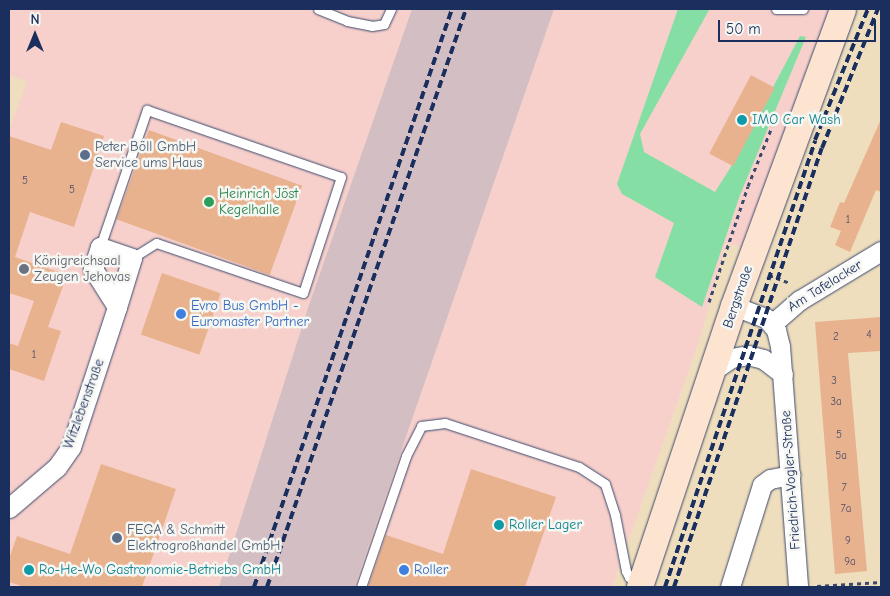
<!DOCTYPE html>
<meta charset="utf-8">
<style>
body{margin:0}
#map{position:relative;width:890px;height:596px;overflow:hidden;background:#efdebd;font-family:"Comic Neue",sans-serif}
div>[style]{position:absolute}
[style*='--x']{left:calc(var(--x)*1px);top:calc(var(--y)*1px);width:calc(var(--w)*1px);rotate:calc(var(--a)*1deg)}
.built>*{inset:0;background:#f7d0cc}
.industrial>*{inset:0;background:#d2bec3}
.green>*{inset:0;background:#85dea3}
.building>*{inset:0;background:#e8b28e;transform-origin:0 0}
.path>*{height:3px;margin-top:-1.5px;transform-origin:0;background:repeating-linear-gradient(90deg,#3b496c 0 4px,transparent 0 8px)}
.roads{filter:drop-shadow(0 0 1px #3b496c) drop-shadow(0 0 1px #3b496c)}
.service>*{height:9px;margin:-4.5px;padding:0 4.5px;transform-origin:4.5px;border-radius:4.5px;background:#fff}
.minor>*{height:19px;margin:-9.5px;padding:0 9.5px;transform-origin:9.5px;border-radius:9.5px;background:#fff}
.secondary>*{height:26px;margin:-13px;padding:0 13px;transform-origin:13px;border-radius:13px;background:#fde4d0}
.rail>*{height:4px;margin-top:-2px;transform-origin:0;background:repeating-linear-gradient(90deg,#1b2f5e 0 8px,transparent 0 12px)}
.dots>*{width:14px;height:14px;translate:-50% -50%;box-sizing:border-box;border:2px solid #f6f6f2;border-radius:50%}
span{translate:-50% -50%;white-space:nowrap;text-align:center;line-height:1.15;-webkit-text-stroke:5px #f6f6f2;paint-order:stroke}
.number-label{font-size:11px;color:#4e506a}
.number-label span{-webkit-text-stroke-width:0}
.culture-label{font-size:14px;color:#0d838f}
.left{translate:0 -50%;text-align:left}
.service-label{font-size:14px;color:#4e5e75}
.leisure-label{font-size:14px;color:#27864d}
.worship-label{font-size:14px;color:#5b616d}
.street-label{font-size:14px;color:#1b2f5e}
.shop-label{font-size:14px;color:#366cbe}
.frame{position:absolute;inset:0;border:10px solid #1b2f5e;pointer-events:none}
.north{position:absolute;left:10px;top:10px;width:50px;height:50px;-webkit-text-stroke:4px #f6f6f2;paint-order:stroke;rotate:0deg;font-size:14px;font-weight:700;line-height:20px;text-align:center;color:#1b2f5e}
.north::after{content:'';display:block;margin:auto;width:18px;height:22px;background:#1b2f5e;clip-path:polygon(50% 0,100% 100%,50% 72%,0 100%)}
.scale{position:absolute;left:718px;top:20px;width:158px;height:22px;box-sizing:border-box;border:2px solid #1b2f5e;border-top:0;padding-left:6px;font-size:15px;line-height:18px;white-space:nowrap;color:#1b2f5e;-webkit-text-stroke:4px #f6f6f2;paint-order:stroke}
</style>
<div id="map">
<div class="built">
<i style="clip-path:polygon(9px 9px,412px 9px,309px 305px,219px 587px,9px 587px,9px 130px,27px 82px,9px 75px)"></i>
<i style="clip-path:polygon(554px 9px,839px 9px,752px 250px,726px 243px,699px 341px,612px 587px,354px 587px)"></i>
</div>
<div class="industrial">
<i style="clip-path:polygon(412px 9px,554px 9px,354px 587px,219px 587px,309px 305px)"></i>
</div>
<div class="green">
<i style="clip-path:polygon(678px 9px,709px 10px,640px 134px,644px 152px,715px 192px,732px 165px,800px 36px,806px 37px,740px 195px,702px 307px,655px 277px,674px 223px,622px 194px,617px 184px)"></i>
</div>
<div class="building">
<i style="left:751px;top:75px;width:27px;height:89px;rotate:28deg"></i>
<i style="clip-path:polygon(881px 119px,881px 192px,876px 190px,850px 252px,835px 245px,841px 231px,830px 227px,840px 202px,844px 203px)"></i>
<i style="clip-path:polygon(61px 122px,104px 136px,74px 227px,30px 212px,15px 257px,67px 275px,48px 327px,61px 331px,44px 381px,9px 369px,9px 343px,18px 346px,34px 301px,9px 293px,9px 136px,51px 150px)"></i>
<i style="left:149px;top:130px;width:163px;height:95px;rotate:20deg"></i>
<i style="left:162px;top:273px;width:62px;height:65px;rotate:19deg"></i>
<i style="clip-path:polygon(881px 317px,881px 351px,848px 353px,867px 571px,835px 574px,815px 322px)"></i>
<i style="clip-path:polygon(101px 464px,176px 489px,142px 587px,25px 587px,9px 582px,9px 559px,17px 536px,70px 554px)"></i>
<i style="clip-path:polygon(471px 469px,556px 497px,525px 587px,368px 587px,386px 535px,443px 554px)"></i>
</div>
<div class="path">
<i style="--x:769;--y:275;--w:22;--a:21"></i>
<i style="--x:709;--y:302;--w:122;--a:-71.4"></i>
<i style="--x:748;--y:186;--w:64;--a:-67.9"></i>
<i style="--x:817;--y:586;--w:64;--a:-3.6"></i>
</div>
<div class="roads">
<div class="service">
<i style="--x:318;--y:9;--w:31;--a:22"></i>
<i style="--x:347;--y:21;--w:25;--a:11"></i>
<i style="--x:372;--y:26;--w:12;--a:-9"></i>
<i style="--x:384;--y:24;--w:17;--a:-65"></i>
<i style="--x:776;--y:9;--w:27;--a:0"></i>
<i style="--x:100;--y:247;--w:145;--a:-71.1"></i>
<i style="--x:147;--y:110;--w:205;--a:19.1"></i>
<i style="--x:341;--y:177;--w:122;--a:108.1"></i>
<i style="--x:303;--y:293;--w:155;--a:-161.2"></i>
<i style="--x:156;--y:243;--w:28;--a:148"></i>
<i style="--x:361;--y:587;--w:139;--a:-71"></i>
<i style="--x:406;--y:456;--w:34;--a:-63"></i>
<i style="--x:421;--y:426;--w:24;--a:-7"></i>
<i style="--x:445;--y:423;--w:141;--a:18.2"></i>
<i style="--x:579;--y:467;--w:31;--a:33"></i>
<i style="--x:605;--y:484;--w:33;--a:72"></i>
<i style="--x:615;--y:515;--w:57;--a:78.9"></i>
<i style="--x:626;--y:571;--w:7;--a:63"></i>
<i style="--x:629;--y:577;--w:11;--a:38"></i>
</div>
<div class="minor">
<i style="--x:734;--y:306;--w:34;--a:21"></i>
<i style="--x:766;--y:318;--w:16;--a:50"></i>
<i style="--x:776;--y:330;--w:16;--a:76"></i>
<i style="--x:780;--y:346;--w:242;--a:85.7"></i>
<i style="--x:772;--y:324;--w:37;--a:-41"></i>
<i style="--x:800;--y:300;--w:95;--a:-31.2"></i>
<i style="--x:712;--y:371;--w:23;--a:-34"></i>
<i style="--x:731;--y:358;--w:17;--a:-10"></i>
<i style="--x:748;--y:355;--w:16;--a:15"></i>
<i style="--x:763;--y:359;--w:25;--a:37"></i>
<i style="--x:9;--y:508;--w:63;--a:-40.5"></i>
<i style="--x:57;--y:467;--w:24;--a:-55"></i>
<i style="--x:71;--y:447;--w:147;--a:-71.8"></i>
<i style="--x:117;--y:307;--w:51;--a:-73"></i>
<i style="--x:132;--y:258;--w:34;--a:-161"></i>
<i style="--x:100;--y:247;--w:23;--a:108"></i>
<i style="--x:93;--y:269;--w:45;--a:57.7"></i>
<i style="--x:730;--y:587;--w:107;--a:-72.6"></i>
<i style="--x:762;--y:485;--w:10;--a:-37"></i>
<i style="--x:770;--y:479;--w:21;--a:-11"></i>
</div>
<div class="secondary">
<i style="--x:640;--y:587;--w:296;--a:-71.5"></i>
<i style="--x:734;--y:306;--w:316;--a:-69.8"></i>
</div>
</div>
<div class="rail">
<i style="--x:254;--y:587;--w:611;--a:-71.09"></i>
<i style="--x:267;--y:587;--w:611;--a:-71"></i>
<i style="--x:665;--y:587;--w:471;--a:-71.4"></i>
<i style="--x:815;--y:140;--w:141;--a:-68"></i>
<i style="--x:674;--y:587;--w:463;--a:-71.4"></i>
<i style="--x:822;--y:148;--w:150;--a:-68.1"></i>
</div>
<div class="dots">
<i style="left:742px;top:120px;background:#0f9aa8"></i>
<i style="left:85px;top:155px;background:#5c6f8a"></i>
<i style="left:209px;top:202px;background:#2e9e5b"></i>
<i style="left:24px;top:269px;background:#6b7280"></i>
<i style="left:181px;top:314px;background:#3f7fe0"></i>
<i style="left:499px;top:525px;background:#0f9aa8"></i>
<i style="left:117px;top:538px;background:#5c6f8a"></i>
<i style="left:29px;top:570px;background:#0f9aa8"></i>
<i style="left:404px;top:570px;background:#3f7fe0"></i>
</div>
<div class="number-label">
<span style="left:25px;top:181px">5</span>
<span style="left:72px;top:190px">5</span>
<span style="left:848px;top:220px">1</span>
<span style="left:869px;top:335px">4</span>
<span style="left:836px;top:337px">2</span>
<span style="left:34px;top:355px">1</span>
<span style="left:834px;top:381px">3</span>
<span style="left:836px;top:402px">3a</span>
<span style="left:839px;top:435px">5</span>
<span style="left:841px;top:456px">5a</span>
<span style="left:844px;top:488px">7</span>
<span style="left:846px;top:509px">7a</span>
<span style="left:848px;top:541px">9</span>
<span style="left:850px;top:562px">9a</span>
</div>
<div class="culture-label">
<span class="left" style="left:752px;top:120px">IMO Car Wash</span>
<span class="left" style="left:509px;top:525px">Roller Lager</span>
<span class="left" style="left:39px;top:570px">Ro-He-Wo Gastronomie-Betriebs GmbH</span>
</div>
<div class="service-label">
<span class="left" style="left:95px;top:155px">Peter Böll GmbH<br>Service ums Haus</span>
<span class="left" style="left:127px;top:538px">FEGA &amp; Schmitt<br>Elektrogroßhandel GmbH</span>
</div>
<div class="leisure-label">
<span class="left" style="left:219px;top:202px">Heinrich Jöst<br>Kegelhalle</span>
</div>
<div class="worship-label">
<span class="left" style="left:34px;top:269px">Königreichsaal<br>Zeugen Jehovas</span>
</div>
<div class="street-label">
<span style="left:825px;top:286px;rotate:-32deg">Am Tafelacker</span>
<span style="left:738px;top:297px;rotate:-71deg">Bergstraße</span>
<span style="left:84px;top:404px;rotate:-70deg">Witzlebenstraße</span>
<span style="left:791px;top:480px;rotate:-94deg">Friedrich-Vogler-Straße</span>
</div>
<div class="shop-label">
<span class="left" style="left:191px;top:314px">Evro Bus GmbH -<br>Euromaster Partner</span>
<span class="left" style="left:414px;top:570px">Roller</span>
</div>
<div class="frame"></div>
<div class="north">N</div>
<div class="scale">50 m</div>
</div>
